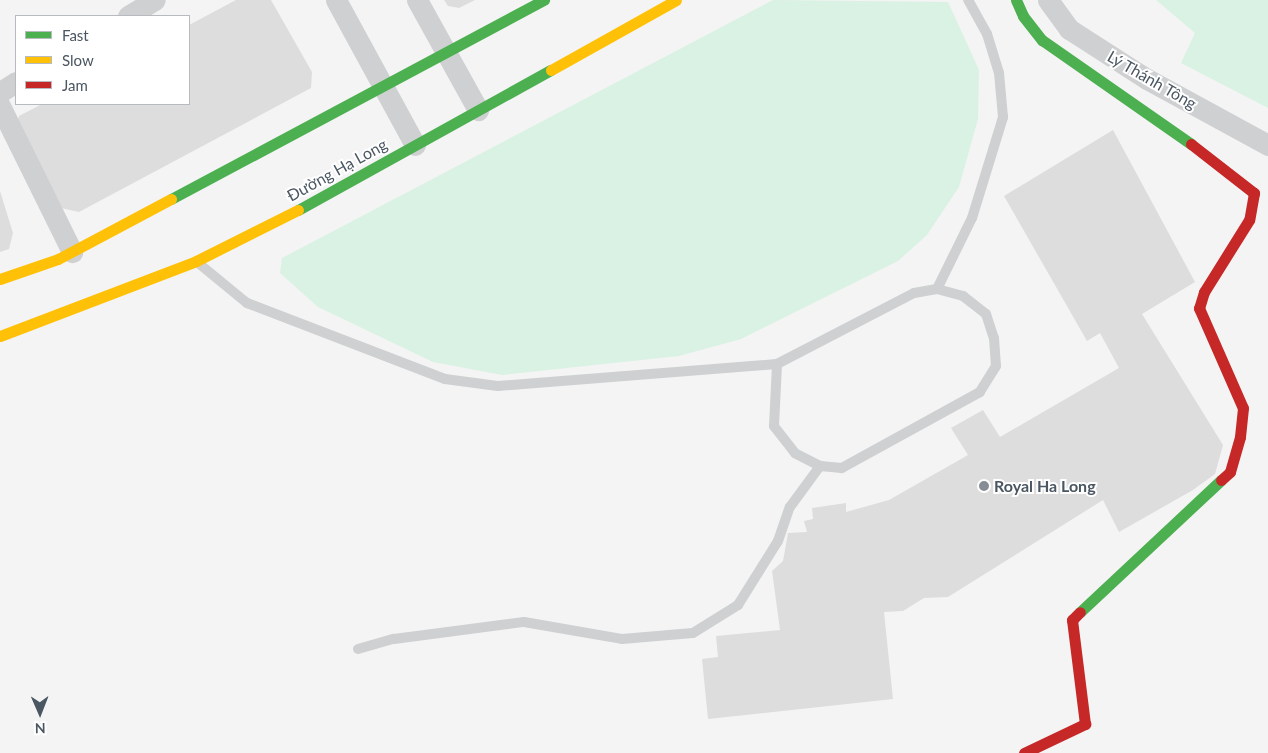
<!DOCTYPE html>
<meta charset="utf-8">
<style>
body{margin:0}
#map{position:relative;width:1268px;height:753px;overflow:hidden;background:#f4f4f4;font-family:Lato,sans-serif}
div>[style]{position:absolute}
[style*='--x']{left:calc(var(--x)*1px);top:calc(var(--y)*1px);width:calc(var(--w)*1px);rotate:calc(var(--a)*1deg)}
.green>*{inset:0;background:#d9f2e3}
.building>*{inset:0;background:#ddddde}
.lane>*{height:10px;margin:-5px;padding:0 5px;transform-origin:5px;border-radius:5px;background:#ced0d2}
.street>*{height:21px;margin:-10.5px;padding:0 10.5px;transform-origin:10.5px;border-radius:10.5px;background:#ced0d2}
.fast>*{height:11px;margin:-5.5px;padding:0 5.5px;transform-origin:5.5px;border-radius:5.5px;background:#4caf50}
.slow>*{height:11px;margin:-5.5px;padding:0 5.5px;transform-origin:5.5px;border-radius:5.5px;background:#ffc107}
.jam>*{height:11px;margin:-5.5px;padding:0 5.5px;transform-origin:5.5px;border-radius:5.5px;background:#c62828}
.dots>*{width:14px;height:14px;translate:-50% -50%;box-sizing:border-box;border:2px solid #fff;border-radius:50%}
span{translate:-50% -50%;white-space:nowrap;text-align:center;line-height:1.15;-webkit-text-stroke:4px #fff;paint-order:stroke}
.street-label{font-size:16px;color:#4a5661}
.poi-label{font-size:16px;color:#4a5661;font-weight:700}
.left{translate:0 -50%;text-align:left}
.legend{position:absolute;left:15px;top:15px;width:175px;height:90px;box-sizing:border-box;background:#fff;border:1px solid #b7bbc0;margin:0;padding:6px 9px;list-style:none;font-size:15px;color:#4a5661}
.legend li{display:flex;align-items:center;gap:10px;height:25px}
.legend b{width:25px;border:1px solid #b7bbc0}
.north{position:absolute;left:15px;top:688px;width:50px;height:50px;-webkit-text-stroke:4px #fff;paint-order:stroke;rotate:179deg;font-size:14px;font-weight:700;line-height:20px;text-align:center;color:#4a5661}
.north::after{content:'';display:block;margin:auto;width:18px;height:22px;background:#4a5661;clip-path:polygon(50% 0,100% 100%,50% 72%,0 100%)}
</style>
<div id="map">
<div class="green">
<i style="clip-path:polygon(773px 0,948px 2px,979px 70px,978px 119px,959px 187px,927px 235px,898px 261px,741px 339px,679px 356px,502px 375px,433px 362px,318px 307px,280px 273px,282px 258px)"></i>
<i style="clip-path:polygon(1156px 0,1268px 0,1268px 108px,1181px 63px,1195px 33px)"></i>
</div>
<div class="building">
<i style="clip-path:polygon(236px 0,271px 0,312px 72px,311px 88px,79px 212px,61px 208px,16px 127px,19px 116px,42px 104px,189px 104px,189px 25px)"></i>
<i style="clip-path:polygon(444px 0,475px 0,459px 8px,448px 6px)"></i>
<i style="clip-path:polygon(1113px 130px,1195px 282px,1142px 314px,1223px 445px,1215px 474px,1193px 490px,1119px 532px,1103px 500px,948px 597px,924px 598px,903px 611px,884px 612px,893px 699px,708px 719px,702px 659px,718px 657px,716px 636px,780px 630px,772px 571px,783px 561px,788px 533px,807px 532px,804px 521px,813px 519px,812px 508px,846px 503px,846px 512px,889px 500px,968px 455px,951px 428px,983px 410px,1000px 437px,1119px 368px,1100px 333px,1087px 341px,1004px 196px)"></i>
<i style="clip-path:polygon(0 191px,13px 233px,9px 249px,0 252px)"></i>
</div>
<div class="lane">
<i style="--x:197;--y:262;--w:65;--a:39.4"></i>
<i style="--x:247;--y:303;--w:212;--a:21"></i>
<i style="--x:445;--y:379;--w:53;--a:7.5"></i>
<i style="--x:498;--y:386;--w:280;--a:-4.5"></i>
<i style="--x:937;--y:289;--w:27;--a:15"></i>
<i style="--x:963;--y:296;--w:29;--a:38"></i>
<i style="--x:986;--y:314;--w:25;--a:72"></i>
<i style="--x:994;--y:338;--w:28;--a:86"></i>
<i style="--x:996;--y:366;--w:31;--a:122"></i>
<i style="--x:980;--y:392;--w:158;--a:151.2"></i>
<i style="--x:842;--y:468;--w:22;--a:-175"></i>
<i style="--x:820;--y:466;--w:28;--a:-153"></i>
<i style="--x:795;--y:453;--w:34;--a:-128"></i>
<i style="--x:774;--y:426;--w:62;--a:-87.2"></i>
<i style="--x:777;--y:364;--w:154;--a:-27.4"></i>
<i style="--x:914;--y:293;--w:23;--a:-10"></i>
<i style="--x:937;--y:289;--w:79;--a:-63.8"></i>
<i style="--x:972;--y:218;--w:106;--a:-72.9"></i>
<i style="--x:1003;--y:117;--w:44;--a:-95.2"></i>
<i style="--x:999;--y:73;--w:41;--a:-107.1"></i>
<i style="--x:987;--y:34;--w:39;--a:-119"></i>
<i style="--x:358;--y:649;--w:37;--a:-16"></i>
<i style="--x:394;--y:639;--w:131;--a:-7.5"></i>
<i style="--x:524;--y:622;--w:99;--a:9.8"></i>
<i style="--x:622;--y:639;--w:71;--a:-4.8"></i>
<i style="--x:693;--y:633;--w:53;--a:-31.9"></i>
<i style="--x:738;--y:605;--w:75;--a:-58"></i>
<i style="--x:778;--y:541;--w:36;--a:-71"></i>
<i style="--x:790;--y:507;--w:51;--a:-53.8"></i>
</div>
<div class="street">
<i style="--x:336;--y:0;--w:165;--a:61.4"></i>
<i style="--x:417;--y:0;--w:126;--a:61"></i>
<i style="--x:1048;--y:0;--w:36;--a:54"></i>
<i style="--x:1069;--y:29;--w:93;--a:32.7"></i>
<i style="--x:1147;--y:79;--w:138;--a:28.6"></i>
<i style="--x:128;--y:16;--w:31;--a:-31"></i>
<i style="--x:0;--y:92;--w:19;--a:-32"></i>
<i style="--x:0;--y:106;--w:163;--a:63.7"></i>
</div>
<div class="fast">
<i style="--x:1016;--y:0;--w:17;--a:66"></i>
<i style="--x:1023;--y:16;--w:31;--a:52"></i>
<i style="--x:1042;--y:40;--w:182;--a:34.9"></i>
<i style="--x:171;--y:199;--w:423;--a:-28.1"></i>
<i style="--x:298;--y:210;--w:289;--a:-29"></i>
<i style="--x:1080;--y:612;--w:193;--a:-43.1"></i>
</div>
<div class="slow">
<i style="--x:551;--y:70;--w:143;--a:-29.2"></i>
<i style="--x:0;--y:279;--w:61;--a:-19"></i>
<i style="--x:58;--y:259;--w:128;--a:-28"></i>
<i style="--x:0;--y:336;--w:210;--a:-20.9"></i>
<i style="--x:196;--y:261;--w:114;--a:-26.6"></i>
</div>
<div class="jam">
<i style="--x:1191;--y:144;--w:80;--a:37.9"></i>
<i style="--x:1254;--y:193;--w:27;--a:100"></i>
<i style="--x:1249;--y:220;--w:85;--a:122"></i>
<i style="--x:1204;--y:292;--w:17;--a:107"></i>
<i style="--x:1199;--y:308;--w:109;--a:66.3"></i>
<i style="--x:1243;--y:408;--w:29;--a:96"></i>
<i style="--x:1240;--y:437;--w:36;--a:106"></i>
<i style="--x:1230;--y:472;--w:12;--a:138"></i>
<i style="--x:1024;--y:753;--w:68;--a:-25.4"></i>
<i style="--x:1085;--y:724;--w:105;--a:-97.1"></i>
<i style="--x:1072;--y:620;--w:11;--a:-45"></i>
</div>
<div class="dots">
<i style="left:984px;top:486px;background:#868d94"></i>
</div>
<div class="street-label">
<span style="left:1152px;top:80px;rotate:30deg">Lý Thánh Tông</span>
<span style="left:337px;top:170px;rotate:-29deg">Đường Hạ Long</span>
</div>
<div class="poi-label">
<span class="left" style="left:994px;top:486px">Royal Ha Long</span>
</div>
<ul class="legend">
<li><b style="height:6px;background:#4caf50"></b>Fast</li>
<li><b style="height:6px;background:#ffc107"></b>Slow</li>
<li><b style="height:6px;background:#c62828"></b>Jam</li>
</ul>
<div class="north">N</div>
</div>
